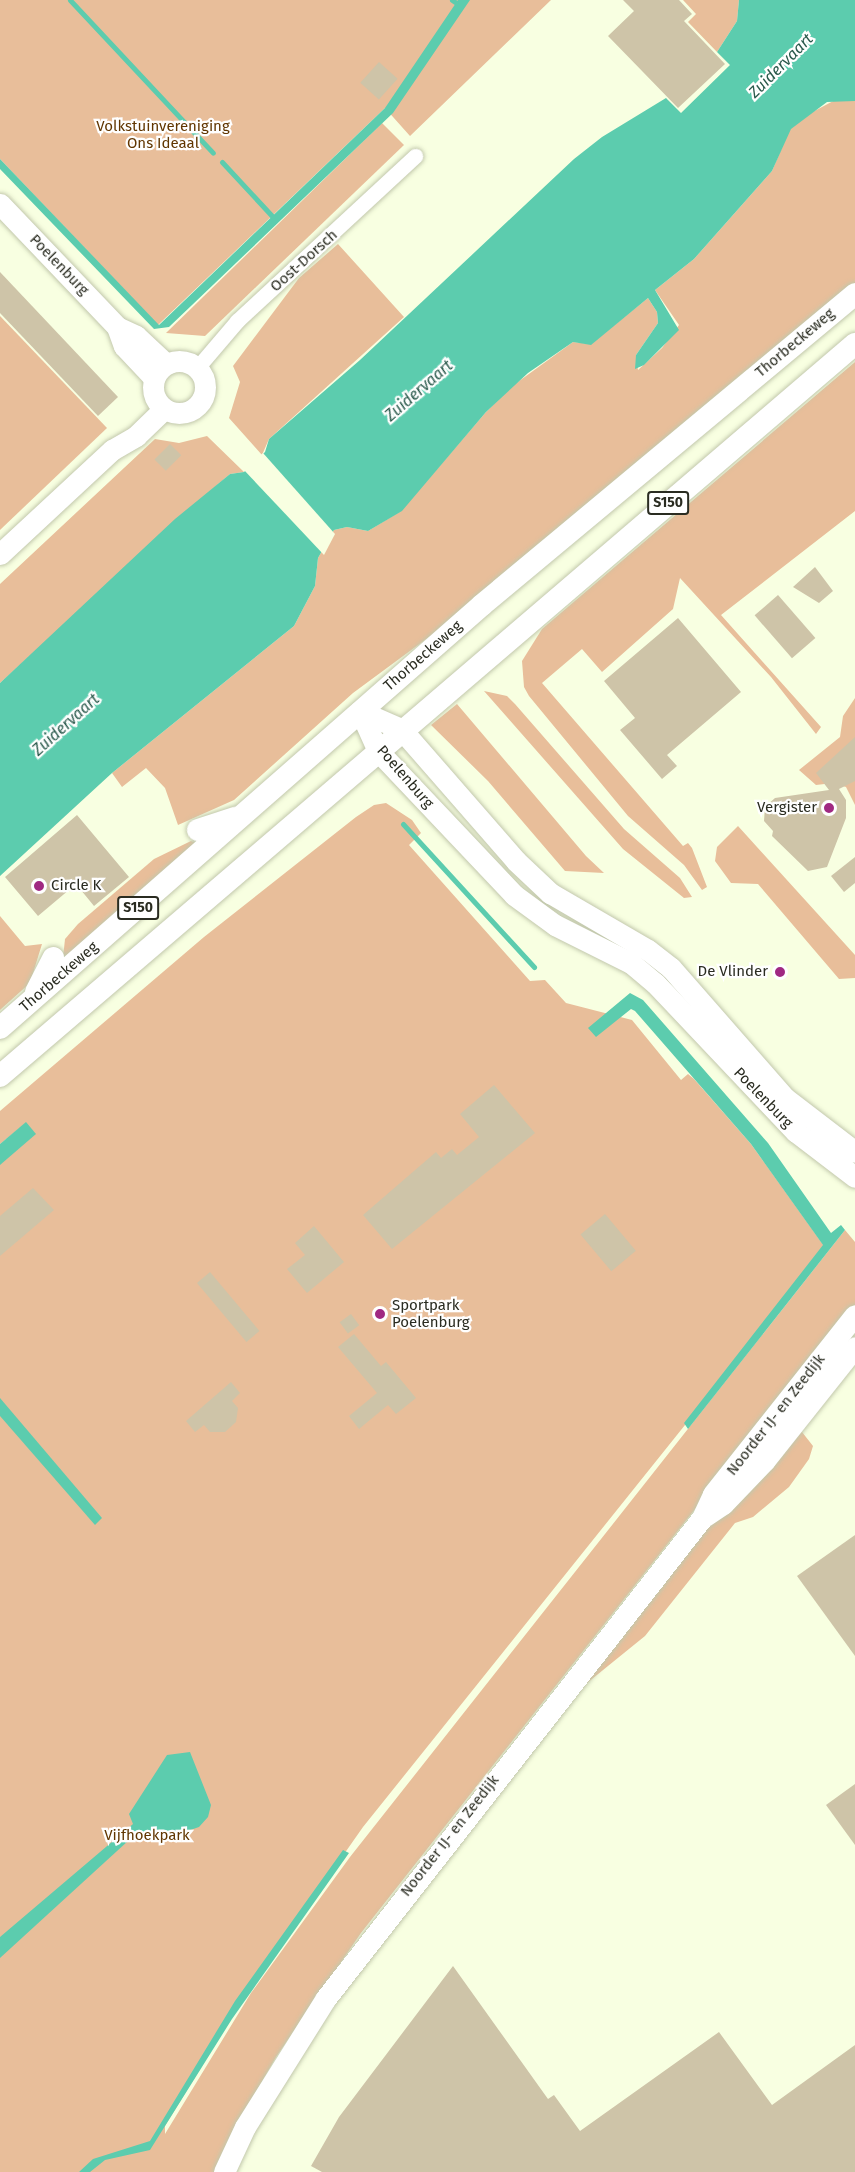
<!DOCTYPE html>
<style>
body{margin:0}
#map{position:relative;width:855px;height:2172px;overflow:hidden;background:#f8ffe1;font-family:"Fira Sans",sans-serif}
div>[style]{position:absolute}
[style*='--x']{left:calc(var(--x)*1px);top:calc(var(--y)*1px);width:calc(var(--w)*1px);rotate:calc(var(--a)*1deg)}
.green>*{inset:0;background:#e8be9a}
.water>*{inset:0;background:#5cccae}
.pier>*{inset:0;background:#f8ffe1}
.stream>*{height:5px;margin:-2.5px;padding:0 2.5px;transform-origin:2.5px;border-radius:2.5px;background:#5cccae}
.building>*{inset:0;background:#cec4a8;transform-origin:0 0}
.roads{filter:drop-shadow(0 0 2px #c2c8ac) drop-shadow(0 0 2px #c2c8ac)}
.street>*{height:15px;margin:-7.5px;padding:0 7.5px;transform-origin:7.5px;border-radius:7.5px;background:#fff}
.secondary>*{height:21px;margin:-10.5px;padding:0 10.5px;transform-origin:10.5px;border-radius:10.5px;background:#fff}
.secondary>.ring{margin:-10.5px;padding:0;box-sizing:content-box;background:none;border:21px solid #fff;border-radius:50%}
.primary>*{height:22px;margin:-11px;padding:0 11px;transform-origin:11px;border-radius:11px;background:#fff}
.dots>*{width:16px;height:16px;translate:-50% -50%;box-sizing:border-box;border:3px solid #fff;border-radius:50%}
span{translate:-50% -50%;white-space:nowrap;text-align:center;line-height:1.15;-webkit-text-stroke:4.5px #fff;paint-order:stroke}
.shield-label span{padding:2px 4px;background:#fff;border:2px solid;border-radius:4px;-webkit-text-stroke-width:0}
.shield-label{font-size:14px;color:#2a2c21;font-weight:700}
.park-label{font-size:15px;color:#613601}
.street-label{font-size:15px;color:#2a2c21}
.poi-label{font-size:15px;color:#2a2c21}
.right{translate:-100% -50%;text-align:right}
.left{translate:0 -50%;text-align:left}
.water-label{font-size:16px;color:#2a5a4c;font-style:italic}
</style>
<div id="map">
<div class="green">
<i style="clip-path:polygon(0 0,551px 0,410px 136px,385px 108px,158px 325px,0 159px)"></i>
<i style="clip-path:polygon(683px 0,739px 0,737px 21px,717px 52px,688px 22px,696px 14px)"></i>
<i style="clip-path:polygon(837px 99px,855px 101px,855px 285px,437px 631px,353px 693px,234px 800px,178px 825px,165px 788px,146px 768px,122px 787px,112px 773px,294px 626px,315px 586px,318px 558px,334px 530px,347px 527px,368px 531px,401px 511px,486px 412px,515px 384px,573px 342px,591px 344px,648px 298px,657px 312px,658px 323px,636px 355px,638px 370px,662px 348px,679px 325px,655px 290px,694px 259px,772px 171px,790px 129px,807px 115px)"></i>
<i style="clip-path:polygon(382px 123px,404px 145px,205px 336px,166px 333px)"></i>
<i style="clip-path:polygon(338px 244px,404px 317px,269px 439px,262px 455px,229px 418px,240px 382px,233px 366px,299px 278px)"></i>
<i style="clip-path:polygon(0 316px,107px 428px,0 530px)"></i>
<i style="clip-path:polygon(855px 362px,855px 511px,721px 615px,821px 727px,816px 734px,771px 677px,680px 578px,673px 609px,602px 672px,582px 649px,542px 683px,683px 846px,688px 843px,692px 848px,707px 887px,702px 890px,684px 865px,628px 816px,529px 696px,524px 687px,522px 661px,542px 629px)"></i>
<i style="clip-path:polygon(207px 436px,244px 472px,230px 474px,217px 485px,0 683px,0 584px,155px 439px,179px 443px)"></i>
<i style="clip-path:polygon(484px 691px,507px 696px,515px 704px,624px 829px,680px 878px,692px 897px,684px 898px,623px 849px)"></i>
<i style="clip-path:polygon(855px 698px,855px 805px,846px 787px,833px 783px,816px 785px,799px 770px,840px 737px,843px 716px)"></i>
<i style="clip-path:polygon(457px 704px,586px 856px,604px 873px,565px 871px,488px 781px,431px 725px)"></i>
<i style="clip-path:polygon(386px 803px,412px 820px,421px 833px,409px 845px,530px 981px,545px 980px,566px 1003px,632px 1020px,681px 1080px,688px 1074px,694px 1079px,751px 1144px,824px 1246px,685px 1425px,363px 1827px,248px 1991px,165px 2126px,165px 2134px,251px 1993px,350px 1857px,845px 1230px,855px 1242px,855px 1306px,361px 1933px,276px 2057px,228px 2141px,215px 2172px,0 2172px,0 1161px,26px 1123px,0 1144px,0 1111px,204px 937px,356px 817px,374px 805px)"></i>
<i style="clip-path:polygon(738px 826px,855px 955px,855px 978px,839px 979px,758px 884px,731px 883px,715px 861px,717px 847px)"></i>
<i style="clip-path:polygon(191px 841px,198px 844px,63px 958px,65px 939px,78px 924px,154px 859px)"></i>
<i style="clip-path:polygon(0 916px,25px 946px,42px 944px,30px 983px,0 1010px)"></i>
<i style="clip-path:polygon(797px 1432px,802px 1432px,813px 1446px,809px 1459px,789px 1487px,753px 1517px,735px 1523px,645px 1636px,566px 1700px,706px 1526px)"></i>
</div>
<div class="water">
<i style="clip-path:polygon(458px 0,470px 0,393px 113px,169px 327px,154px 329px,0 169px,0 159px,159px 325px,385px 108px)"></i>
<i style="clip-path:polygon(739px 0,855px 0,855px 101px,827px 102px,791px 129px,772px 171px,694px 259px,655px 290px,679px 330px,644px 365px,635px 369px,636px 355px,658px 323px,657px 312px,648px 298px,591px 345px,573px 342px,528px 373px,486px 412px,402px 511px,368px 531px,347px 527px,334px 530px,318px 558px,315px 586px,294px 626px,112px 773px,0 876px,0 683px,175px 519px,230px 474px,244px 472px,265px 452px,269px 439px,360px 360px,574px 159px,602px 137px,666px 98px,681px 113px,730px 65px,717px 52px,737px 21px)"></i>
<i style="clip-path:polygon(630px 993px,643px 1000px,768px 1143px,831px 1233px,841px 1225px,845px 1230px,688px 1429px,684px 1423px,823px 1245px,751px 1144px,635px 1011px,631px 1009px,596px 1037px,588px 1028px)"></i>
<i style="clip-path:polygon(26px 1122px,36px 1134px,0 1165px,0 1144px)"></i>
<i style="clip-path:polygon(0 1398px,102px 1518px,95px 1525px,0 1416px)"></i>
<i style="clip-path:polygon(190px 1752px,211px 1805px,208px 1817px,199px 1827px,158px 1841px,140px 1830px,0 1958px,0 1937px,133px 1824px,129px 1814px,167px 1755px)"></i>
<i style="clip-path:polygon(343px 1850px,349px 1853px,232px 2019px,150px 2150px,105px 2160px,90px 2172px,79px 2172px,93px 2159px,150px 2141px,235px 2001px)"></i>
</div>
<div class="pier">
<i style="clip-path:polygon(263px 453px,335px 534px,324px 555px,244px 470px)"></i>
</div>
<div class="stream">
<i style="--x:70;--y:0;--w:209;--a:46.9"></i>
<i style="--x:452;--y:0;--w:4;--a:34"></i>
<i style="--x:222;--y:162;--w:74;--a:47.2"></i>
<i style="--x:403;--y:824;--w:194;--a:47.5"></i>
</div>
<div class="building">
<i style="clip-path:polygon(623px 0,679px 0,692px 14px,684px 21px,725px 64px,678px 108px,608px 36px,634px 11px)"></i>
<i style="left:379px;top:62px;width:25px;height:28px;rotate:42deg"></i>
<i style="clip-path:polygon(0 272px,118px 397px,98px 416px,0 313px)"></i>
<i style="left:170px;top:444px;width:16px;height:22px;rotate:45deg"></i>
<i style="clip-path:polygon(815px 567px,833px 591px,819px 603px,793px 587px)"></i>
<i style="left:778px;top:595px;width:57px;height:31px;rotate:49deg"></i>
<i style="clip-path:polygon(678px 618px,741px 692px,667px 755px,677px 766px,662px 779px,620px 730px,635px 718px,604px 681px)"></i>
<i style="clip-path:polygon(855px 737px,855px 781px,839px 789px,846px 800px,846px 818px,827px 867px,808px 871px,772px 836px,773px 831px,764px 821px,765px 807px,775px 798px,829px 790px,816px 773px)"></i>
<i style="clip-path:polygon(77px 815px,129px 877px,94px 906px,76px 884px,38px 916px,5px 877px)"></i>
<i style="clip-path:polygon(855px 857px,855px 883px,844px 892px,831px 876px)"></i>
<i style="clip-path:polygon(494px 1085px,535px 1133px,392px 1249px,363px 1215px,436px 1152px,441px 1158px,452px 1149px,457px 1155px,479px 1137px,460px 1114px)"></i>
<i style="clip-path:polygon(33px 1188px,54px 1210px,0 1256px,0 1216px)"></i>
<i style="left:605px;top:1214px;width:48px;height:32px;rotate:50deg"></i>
<i style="clip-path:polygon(314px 1226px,344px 1262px,307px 1293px,287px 1269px,305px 1255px,295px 1243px)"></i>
<i style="left:210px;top:1272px;width:77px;height:17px;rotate:50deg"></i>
<i style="left:351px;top:1314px;width:14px;height:14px;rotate:54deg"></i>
<i style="clip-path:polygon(354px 1334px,381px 1366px,386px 1362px,416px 1398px,396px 1414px,388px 1405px,359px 1429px,349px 1416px,377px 1393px,338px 1347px)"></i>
<i style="clip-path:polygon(231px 1382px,240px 1393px,232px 1401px,238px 1408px,236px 1422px,225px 1432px,210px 1432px,204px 1425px,195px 1432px,186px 1421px)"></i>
<i style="clip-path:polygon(855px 1535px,855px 1656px,797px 1576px)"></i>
<i style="clip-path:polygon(855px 1784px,855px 1845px,826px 1805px)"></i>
<i style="clip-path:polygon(453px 1966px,548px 2099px,554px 2095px,580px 2131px,719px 2032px,772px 2105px,855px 2045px,855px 2172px,322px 2172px,311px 2166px,339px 2117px)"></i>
</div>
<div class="roads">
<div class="street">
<i style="--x:197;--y:368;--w:62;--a:-49.6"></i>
<i style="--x:237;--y:321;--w:243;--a:-42.8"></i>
</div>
<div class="secondary">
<i style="--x:0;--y:204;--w:170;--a:46.4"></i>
<i style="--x:117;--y:327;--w:21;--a:25"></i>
<i style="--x:136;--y:336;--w:41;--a:43"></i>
<i style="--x:117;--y:327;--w:20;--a:70"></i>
<i style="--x:124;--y:346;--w:44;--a:46.8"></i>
<i class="ring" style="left:153px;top:361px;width:31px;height:31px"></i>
<i style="--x:0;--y:554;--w:153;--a:-42.9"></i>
<i style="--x:112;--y:450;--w:28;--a:-30"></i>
<i style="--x:136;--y:436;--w:39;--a:-44"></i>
<i style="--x:360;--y:711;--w:44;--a:65.8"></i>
<i style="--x:378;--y:751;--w:198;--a:46.6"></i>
<i style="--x:514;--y:895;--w:51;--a:36.2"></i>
<i style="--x:555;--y:925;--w:85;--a:26.6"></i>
<i style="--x:631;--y:963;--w:31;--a:40"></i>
<i style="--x:655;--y:983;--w:205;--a:46.6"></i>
<i style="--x:796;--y:1132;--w:74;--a:37.3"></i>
<i style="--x:360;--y:711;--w:45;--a:23.7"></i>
<i style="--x:401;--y:729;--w:175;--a:48.9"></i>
<i style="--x:516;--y:861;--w:47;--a:43.3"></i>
<i style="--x:550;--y:893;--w:113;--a:30.2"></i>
<i style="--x:648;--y:950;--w:29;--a:38"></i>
<i style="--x:671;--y:968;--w:173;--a:48.8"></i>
<i style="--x:785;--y:1098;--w:88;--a:37.6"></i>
<i style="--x:705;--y:1516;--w:22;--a:-34"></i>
<i style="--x:723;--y:1504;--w:61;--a:-46.3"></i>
<i style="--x:765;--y:1460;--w:144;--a:-51.5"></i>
<i style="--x:224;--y:2172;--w:50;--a:-65"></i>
<i style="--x:245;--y:2127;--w:152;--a:-57.9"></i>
<i style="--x:326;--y:1998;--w:610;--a:-51.93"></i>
<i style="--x:702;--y:1518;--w:26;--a:-65"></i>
<i style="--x:713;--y:1494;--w:228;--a:-51.6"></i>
</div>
<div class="primary">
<i style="--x:198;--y:830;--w:39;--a:-18"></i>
<i style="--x:36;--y:992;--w:38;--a:-63"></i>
<i style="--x:0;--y:1028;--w:641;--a:-41.27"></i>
<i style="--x:482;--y:605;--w:486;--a:-39.8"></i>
<i style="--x:0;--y:1076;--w:1126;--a:-40.57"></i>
</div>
</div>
<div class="dots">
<i style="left:829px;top:808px;background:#a02982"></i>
<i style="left:39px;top:886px;background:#a02982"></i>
<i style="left:780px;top:972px;background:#a02982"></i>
<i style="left:380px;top:1314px;background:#a02982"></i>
</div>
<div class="shield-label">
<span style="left:668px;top:503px">S150</span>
<span style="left:138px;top:908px">S150</span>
</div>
<div class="park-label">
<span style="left:163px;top:135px">Volkstuinvereniging<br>Ons Ideaal</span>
<span style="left:147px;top:1836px">Vijfhoekpark</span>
</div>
<div class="street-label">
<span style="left:304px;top:261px;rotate:-42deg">Oost-Dorsch</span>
<span style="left:59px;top:265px;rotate:46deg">Poelenburg</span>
<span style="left:795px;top:343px;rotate:-40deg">Thorbeckeweg</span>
<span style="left:423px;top:656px;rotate:-41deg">Thorbeckeweg</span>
<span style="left:405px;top:777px;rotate:49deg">Poelenburg</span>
<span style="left:59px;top:977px;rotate:-41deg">Thorbeckeweg</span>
<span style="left:763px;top:1098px;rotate:46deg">Poelenburg</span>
<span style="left:776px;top:1415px;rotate:-52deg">Noorder IJ- en Zeedijk</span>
<span style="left:450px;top:1836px;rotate:-52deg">Noorder IJ- en Zeedijk</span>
</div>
<div class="poi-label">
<span class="right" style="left:817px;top:808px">Vergister</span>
<span class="left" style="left:51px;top:886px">Circle K</span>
<span class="right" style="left:768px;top:972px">De Vlinder</span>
<span class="left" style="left:392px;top:1314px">Sportpark<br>Poelenburg</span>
</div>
<div class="water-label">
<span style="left:781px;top:66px;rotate:-45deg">Zuidervaart</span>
<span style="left:419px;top:391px;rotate:-41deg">Zuidervaart</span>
<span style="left:66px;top:725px;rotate:-42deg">Zuidervaart</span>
</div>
</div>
